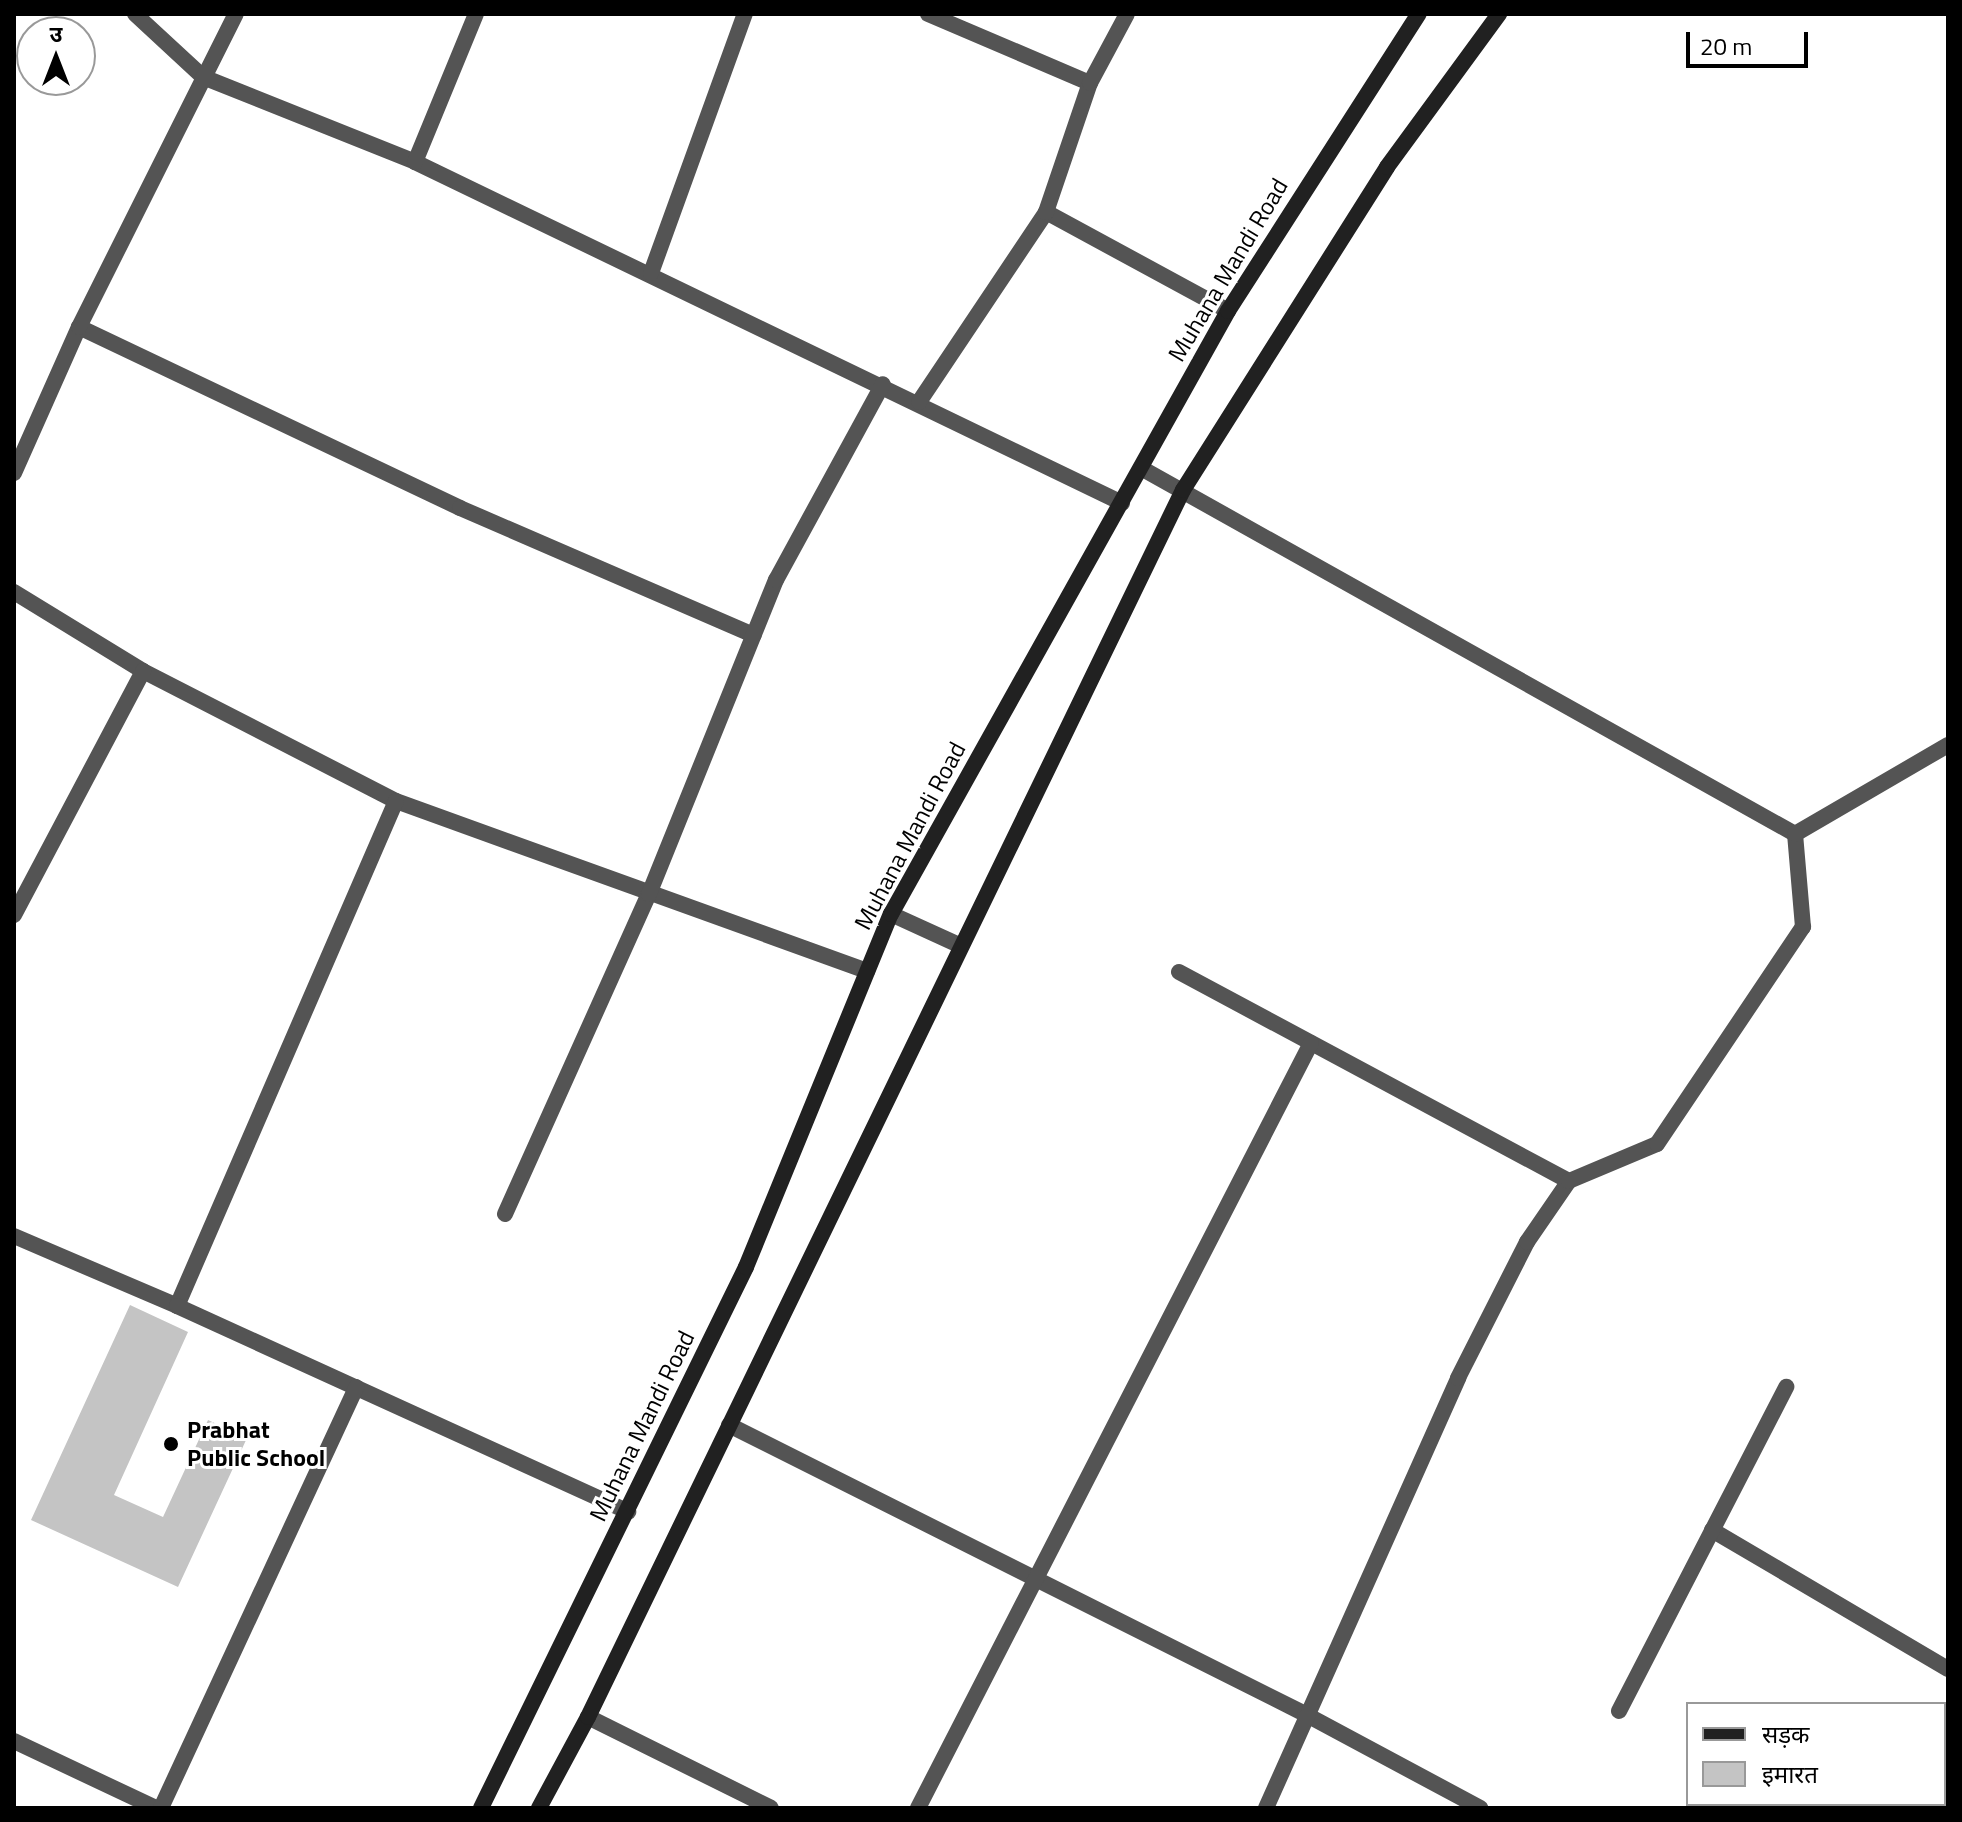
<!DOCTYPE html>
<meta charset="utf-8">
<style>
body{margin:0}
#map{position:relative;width:1962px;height:1822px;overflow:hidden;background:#fff;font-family:"Titillium Web","Noto Sans Devanagari",sans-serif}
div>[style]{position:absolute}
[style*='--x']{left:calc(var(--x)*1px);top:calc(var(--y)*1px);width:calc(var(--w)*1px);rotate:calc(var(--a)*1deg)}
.building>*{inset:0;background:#c4c4c4}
.minor>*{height:16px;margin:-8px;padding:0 8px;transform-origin:8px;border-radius:8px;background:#545454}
.tertiary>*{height:16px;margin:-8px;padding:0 8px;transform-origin:8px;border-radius:8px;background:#545454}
.secondary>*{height:16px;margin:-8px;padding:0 8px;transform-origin:8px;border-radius:8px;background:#212121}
.dots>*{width:22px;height:22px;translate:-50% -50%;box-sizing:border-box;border:4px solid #fff;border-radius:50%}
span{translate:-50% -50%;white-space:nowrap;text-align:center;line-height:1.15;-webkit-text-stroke:6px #fff;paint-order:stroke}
.street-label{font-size:24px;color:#000}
.poi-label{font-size:24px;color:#000;font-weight:700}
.left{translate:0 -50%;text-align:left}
.frame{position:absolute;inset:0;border:16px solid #000;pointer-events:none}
.legend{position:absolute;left:1686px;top:1702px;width:260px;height:104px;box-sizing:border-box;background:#fff;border:2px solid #999;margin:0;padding:10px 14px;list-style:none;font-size:24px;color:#000}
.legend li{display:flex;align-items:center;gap:16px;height:40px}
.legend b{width:40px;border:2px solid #999}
.north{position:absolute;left:16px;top:16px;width:80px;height:80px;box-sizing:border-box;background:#fff;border:2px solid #999;border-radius:50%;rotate:0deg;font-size:22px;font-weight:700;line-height:32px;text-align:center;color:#000}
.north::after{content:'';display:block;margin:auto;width:28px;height:36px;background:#000;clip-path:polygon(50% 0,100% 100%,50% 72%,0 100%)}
.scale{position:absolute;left:1686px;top:32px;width:122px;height:36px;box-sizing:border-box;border:4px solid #000;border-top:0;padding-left:10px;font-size:24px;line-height:28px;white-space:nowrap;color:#000;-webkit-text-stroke:6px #fff;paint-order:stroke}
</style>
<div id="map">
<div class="building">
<i style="clip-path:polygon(130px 1305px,188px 1332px,114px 1495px,163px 1517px,208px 1420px,247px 1438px,178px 1587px,31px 1520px)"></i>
</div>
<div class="minor">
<i style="--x:135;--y:14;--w:93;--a:42.8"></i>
<i style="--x:203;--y:77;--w:228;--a:21.8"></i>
<i style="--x:415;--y:162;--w:785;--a:25.75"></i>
<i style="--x:928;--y:14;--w:176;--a:23.1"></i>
<i style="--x:415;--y:162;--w:160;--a:-67.6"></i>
<i style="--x:1046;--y:212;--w:207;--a:28.5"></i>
<i style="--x:651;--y:273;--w:276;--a:-70.1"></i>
<i style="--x:79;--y:327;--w:422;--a:25.4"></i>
<i style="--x:460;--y:508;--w:320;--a:23.4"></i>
<i style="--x:919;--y:402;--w:229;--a:-56.2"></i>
<i style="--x:1046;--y:212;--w:136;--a:-71.2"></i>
<i style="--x:1090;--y:83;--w:78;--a:-61.8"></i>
<i style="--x:1141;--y:468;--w:749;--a:29.23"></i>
<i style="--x:14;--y:473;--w:160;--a:-66"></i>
<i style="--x:79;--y:327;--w:350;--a:-63.4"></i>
<i style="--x:14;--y:592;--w:151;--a:31.5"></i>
<i style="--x:143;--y:671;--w:284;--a:27.2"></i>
<i style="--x:396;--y:801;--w:501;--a:19.85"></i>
<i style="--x:14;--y:915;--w:276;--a:-62.1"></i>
<i style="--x:1179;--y:972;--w:442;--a:28.2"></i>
<i style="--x:505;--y:1214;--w:351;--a:-65.8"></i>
<i style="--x:649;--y:894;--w:339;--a:-68"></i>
<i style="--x:776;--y:580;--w:223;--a:-61.4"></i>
<i style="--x:14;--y:1236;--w:177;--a:23.2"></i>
<i style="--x:177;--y:1306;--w:550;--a:-66.56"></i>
<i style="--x:177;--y:1306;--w:496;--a:24.5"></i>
<i style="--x:729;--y:1425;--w:644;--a:26.64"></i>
<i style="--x:1305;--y:1714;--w:199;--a:28.2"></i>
<i style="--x:1712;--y:1530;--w:274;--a:30.5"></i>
<i style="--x:1619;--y:1711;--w:365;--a:-62.7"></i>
<i style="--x:588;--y:1717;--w:204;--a:26.4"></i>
<i style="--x:14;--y:1741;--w:157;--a:25.3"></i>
<i style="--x:161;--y:1808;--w:464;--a:-65.1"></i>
<i style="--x:918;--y:1808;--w:860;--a:-62.81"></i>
<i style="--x:1266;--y:1808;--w:471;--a:-65.9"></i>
<i style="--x:1458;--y:1378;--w:153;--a:-63.1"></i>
<i style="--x:1527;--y:1242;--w:74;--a:-55.5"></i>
<i style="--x:1569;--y:1181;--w:95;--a:-22.8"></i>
<i style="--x:1657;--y:1144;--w:262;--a:-56.1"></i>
<i style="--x:1803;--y:927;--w:93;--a:-94.9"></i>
<i style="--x:1795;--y:834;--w:177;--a:-30.2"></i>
</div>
<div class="tertiary">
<i style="--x:891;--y:914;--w:75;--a:24.5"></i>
</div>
<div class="secondary">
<i style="--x:481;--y:1808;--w:602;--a:-63.9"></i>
<i style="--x:746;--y:1267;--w:382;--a:-67.7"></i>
<i style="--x:891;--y:914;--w:691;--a:-60.8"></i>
<i style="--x:1228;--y:311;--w:353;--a:-57.3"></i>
<i style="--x:539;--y:1808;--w:103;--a:-61.7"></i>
<i style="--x:588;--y:1717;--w:1364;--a:-64.13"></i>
<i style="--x:1183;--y:490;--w:382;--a:-57.7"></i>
<i style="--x:1387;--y:167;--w:190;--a:-53.8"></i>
</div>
<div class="dots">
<i style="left:171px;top:1444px;background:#000"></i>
</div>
<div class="street-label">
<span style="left:1228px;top:270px;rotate:-59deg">Muhana Mandi Road</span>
<span style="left:910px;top:836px;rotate:-62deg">Muhana Mandi Road</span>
<span style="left:642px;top:1426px;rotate:-64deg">Muhana Mandi Road</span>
</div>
<div class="poi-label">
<span class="left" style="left:187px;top:1444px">Prabhat<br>Public School</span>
</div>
<div class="frame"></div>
<ul class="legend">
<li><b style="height:10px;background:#212121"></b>सड़क</li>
<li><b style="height:22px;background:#c4c4c4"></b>इमारत</li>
</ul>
<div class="north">उ</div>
<div class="scale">20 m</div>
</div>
